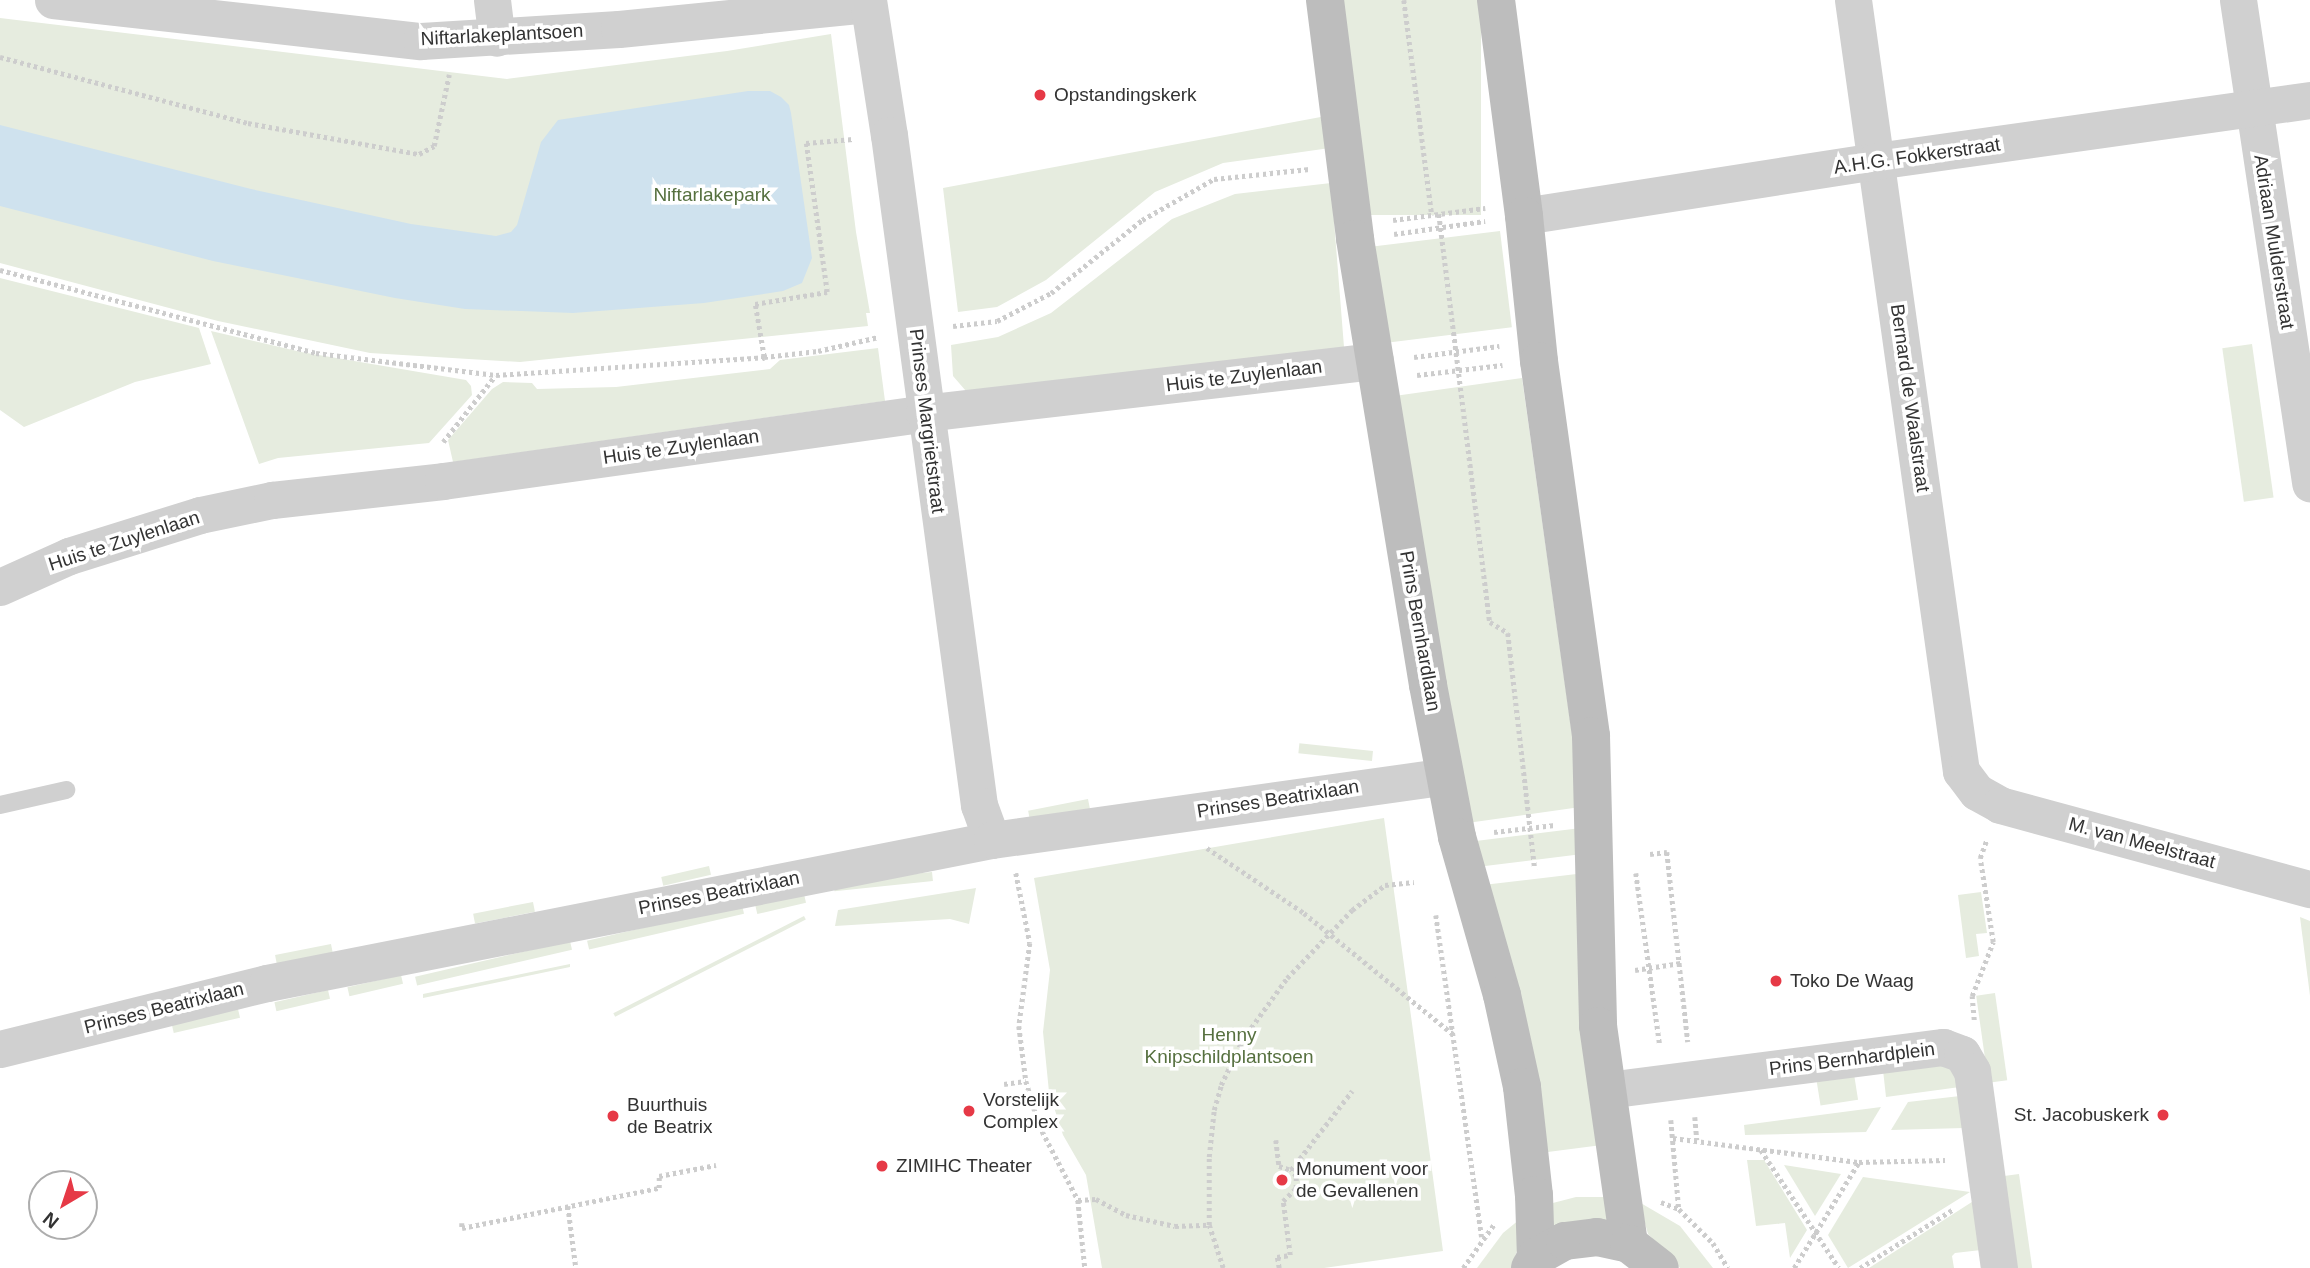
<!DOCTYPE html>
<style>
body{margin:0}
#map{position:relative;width:2310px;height:1268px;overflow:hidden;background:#fff;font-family:Helvetica,sans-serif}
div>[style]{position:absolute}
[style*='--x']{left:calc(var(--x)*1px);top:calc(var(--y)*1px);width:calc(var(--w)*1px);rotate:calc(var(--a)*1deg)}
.green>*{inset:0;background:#e6ecdf;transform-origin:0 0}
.water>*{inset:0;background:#cfe2ee}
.path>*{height:4.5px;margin-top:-2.25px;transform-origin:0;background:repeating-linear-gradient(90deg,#cdcdcd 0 3.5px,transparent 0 7px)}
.lane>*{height:18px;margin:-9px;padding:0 9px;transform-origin:9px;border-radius:9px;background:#d0d0d0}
.street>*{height:37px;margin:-18.5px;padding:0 18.5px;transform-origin:18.5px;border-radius:18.5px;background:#d0d0d0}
.secondary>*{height:38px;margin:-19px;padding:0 19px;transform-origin:19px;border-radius:19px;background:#bdbdbd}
.dots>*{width:19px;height:19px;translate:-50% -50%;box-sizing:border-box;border:4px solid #fff;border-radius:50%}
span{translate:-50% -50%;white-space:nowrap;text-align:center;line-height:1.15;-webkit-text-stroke:7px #fff;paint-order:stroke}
.street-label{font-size:19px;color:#333}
.poi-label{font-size:19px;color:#333}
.left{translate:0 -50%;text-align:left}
.right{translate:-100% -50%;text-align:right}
.park-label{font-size:19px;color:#56703f}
.north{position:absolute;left:28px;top:1170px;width:70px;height:70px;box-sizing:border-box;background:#fff;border:2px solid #adadad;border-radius:50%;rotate:219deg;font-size:19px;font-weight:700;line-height:28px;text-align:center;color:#333}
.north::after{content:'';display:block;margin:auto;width:24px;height:32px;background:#e63946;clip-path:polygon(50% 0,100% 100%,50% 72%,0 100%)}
</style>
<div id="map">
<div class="green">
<i style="left:1339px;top:0;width:142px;height:215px"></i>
<i style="clip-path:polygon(0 18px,507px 79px,727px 51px,831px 34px,856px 232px,870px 313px,866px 313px,868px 326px,520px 362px,370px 353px,218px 321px,0 263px)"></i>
<i style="clip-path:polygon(1326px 116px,1330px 148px,1223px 163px,1155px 192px,1046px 280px,997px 307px,958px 312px,943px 188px)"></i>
<i style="clip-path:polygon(1331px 183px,1344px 347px,972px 398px,953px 376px,951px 345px,998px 337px,1051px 313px,1172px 219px,1235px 194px)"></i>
<i style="left:1500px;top:231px;width:97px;height:126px;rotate:83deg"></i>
<i style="clip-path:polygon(0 278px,199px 328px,211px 364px,135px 382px,24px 427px,0 410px)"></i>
<i style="clip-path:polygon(211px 331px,301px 352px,466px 380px,471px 386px,472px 395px,429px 443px,278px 458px,259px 464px)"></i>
<i style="left:2252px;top:344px;width:155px;height:30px;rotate:82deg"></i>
<i style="clip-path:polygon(878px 348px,885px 401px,453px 462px,448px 440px,492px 389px,503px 382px,532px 383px,537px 389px,616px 387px,770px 369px,780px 360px)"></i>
<i style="left:1522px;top:378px;width:433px;height:127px;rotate:82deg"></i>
<i style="left:1373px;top:751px;width:10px;height:74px;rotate:96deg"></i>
<i style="left:1088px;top:799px;width:10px;height:61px;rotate:79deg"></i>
<i style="clip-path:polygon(1384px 818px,1443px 1251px,1324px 1268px,1102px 1268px,1086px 1175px,1063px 1135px,1049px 1092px,1043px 1032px,1050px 970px,1034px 878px)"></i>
<i style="left:1581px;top:828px;width:26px;height:106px;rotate:83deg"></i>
<i style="left:709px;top:866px;width:9px;height:49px;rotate:77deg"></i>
<i style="left:932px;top:872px;width:9px;height:99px;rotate:84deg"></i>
<i style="clip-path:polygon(1585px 873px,1602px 1145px,1540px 1153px,1483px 885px)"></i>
<i style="clip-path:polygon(976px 888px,969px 924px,950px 919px,835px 926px,838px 910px)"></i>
<i style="clip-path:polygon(1981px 892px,1987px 933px,1976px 934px,1979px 956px,1966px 958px,1958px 895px)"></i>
<i style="left:804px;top:894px;width:9px;height:50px;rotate:77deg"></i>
<i style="left:533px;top:902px;width:10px;height:61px;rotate:79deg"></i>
<i style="left:742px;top:905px;width:9px;height:159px;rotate:77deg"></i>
<i style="left:804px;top:916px;width:4px;height:214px;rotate:63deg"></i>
<i style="clip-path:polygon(2300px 917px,2310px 921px,2310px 996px)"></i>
<i style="left:570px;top:941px;width:9px;height:159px;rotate:77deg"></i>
<i style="left:331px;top:944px;width:10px;height:57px;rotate:79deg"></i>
<i style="clip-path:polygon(570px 964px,570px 967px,423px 998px,423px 994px)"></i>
<i style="left:401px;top:975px;width:9px;height:55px;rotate:77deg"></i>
<i style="left:328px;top:990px;width:9px;height:55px;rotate:77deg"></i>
<i style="left:1995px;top:993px;width:88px;height:19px;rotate:82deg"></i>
<i style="left:238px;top:1009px;width:9px;height:68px;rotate:77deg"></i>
<i style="clip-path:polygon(1940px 1063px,1952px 1070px,1960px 1087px,1886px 1097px,1883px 1070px)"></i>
<i style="left:1854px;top:1074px;width:26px;height:38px;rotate:81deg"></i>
<i style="clip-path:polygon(1960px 1096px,1964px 1128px,1891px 1130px,1908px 1102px)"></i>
<i style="clip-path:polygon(1881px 1107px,1866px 1132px,1745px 1135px,1744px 1125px)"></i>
<i style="clip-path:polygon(1747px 1160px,1764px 1160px,1807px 1230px,1790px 1258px,1785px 1223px,1756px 1226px)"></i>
<i style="clip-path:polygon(1784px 1165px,1841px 1174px,1815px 1216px)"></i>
<i style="left:2019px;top:1174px;width:95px;height:17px;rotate:82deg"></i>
<i style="clip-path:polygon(1863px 1177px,1970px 1192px,1848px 1268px,1828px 1235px)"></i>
<i style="clip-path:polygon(1576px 1197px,1608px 1197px,1613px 1223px,1553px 1233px,1549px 1204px)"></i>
<i style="clip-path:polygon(1975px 1200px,1981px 1250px,1955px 1253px,1952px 1256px,1954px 1268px,1869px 1268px)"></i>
<i style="clip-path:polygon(1639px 1202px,1680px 1226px,1713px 1268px,1680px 1268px,1648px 1234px)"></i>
<i style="clip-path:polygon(1525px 1215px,1529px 1217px,1511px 1268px,1477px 1268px,1503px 1233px)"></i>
</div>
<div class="water">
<i style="clip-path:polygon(748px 91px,770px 91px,781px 97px,789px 105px,791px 113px,812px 258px,802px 283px,783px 291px,704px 303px,573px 313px,465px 309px,395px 298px,213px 261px,0 206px,0 125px,251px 189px,411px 224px,496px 236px,511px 232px,517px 225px,541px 142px,558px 120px)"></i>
</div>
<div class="path">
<i style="--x:1404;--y:0;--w:217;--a:82.6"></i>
<i style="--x:0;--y:57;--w:257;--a:14.9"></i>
<i style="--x:248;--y:123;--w:174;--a:10.3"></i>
<i style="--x:419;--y:154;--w:17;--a:-28"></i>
<i style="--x:434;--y:146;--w:73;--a:-78.1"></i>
<i style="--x:1439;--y:214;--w:411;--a:82.9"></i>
<i style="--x:1490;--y:622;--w:21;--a:31"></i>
<i style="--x:1508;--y:633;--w:238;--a:83.5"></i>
<i style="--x:1393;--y:220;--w:93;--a:-7.4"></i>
<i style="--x:1394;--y:234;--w:92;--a:-8.1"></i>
<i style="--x:0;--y:270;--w:327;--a:14.7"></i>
<i style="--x:316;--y:353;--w:181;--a:7"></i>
<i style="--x:496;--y:375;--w:269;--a:-3.8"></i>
<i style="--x:764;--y:357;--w:54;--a:-6.3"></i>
<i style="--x:818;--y:351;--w:62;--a:-13.1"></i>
<i style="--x:953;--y:326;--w:44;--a:-6.5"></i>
<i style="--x:997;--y:321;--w:61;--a:-27.4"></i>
<i style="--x:1051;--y:293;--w:117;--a:-38.7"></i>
<i style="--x:1142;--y:220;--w:83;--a:-29.7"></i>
<i style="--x:1214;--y:179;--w:96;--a:-6"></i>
<i style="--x:764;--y:357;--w:54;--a:-99.6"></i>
<i style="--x:755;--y:304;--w:73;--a:-9.5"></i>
<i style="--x:827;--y:292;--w:150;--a:-98"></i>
<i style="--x:806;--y:143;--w:47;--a:-4.9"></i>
<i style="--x:1414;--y:357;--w:86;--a:-7.4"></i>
<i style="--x:1417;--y:375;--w:86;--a:-6.7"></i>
<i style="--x:443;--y:442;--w:84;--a:-51.8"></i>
<i style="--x:1494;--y:832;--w:61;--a:-6.5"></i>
<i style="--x:1207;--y:848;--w:117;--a:33.8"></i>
<i style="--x:1304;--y:913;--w:192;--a:39.1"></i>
<i style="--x:1650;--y:854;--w:17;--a:-7"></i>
<i style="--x:1667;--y:852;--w:191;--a:83.7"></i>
<i style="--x:1016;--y:873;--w:71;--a:78.7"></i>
<i style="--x:1030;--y:943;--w:84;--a:97.5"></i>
<i style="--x:1019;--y:1026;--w:55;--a:82.7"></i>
<i style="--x:1026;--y:1081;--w:46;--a:73.5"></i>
<i style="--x:1039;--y:1125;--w:85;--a:62.5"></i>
<i style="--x:1078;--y:1200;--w:68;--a:84.1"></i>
<i style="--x:1636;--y:873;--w:174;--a:82.1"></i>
<i style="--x:1436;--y:915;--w:325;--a:81.9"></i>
<i style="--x:1635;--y:970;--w:46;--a:-8.8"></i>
<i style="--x:1974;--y:1020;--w:24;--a:-95"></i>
<i style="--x:1972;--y:996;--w:58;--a:-68.7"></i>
<i style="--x:1993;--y:942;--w:85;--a:-98.8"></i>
<i style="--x:1980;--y:858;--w:20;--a:-70"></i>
<i style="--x:1004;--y:1084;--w:22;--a:-8"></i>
<i style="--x:1695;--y:1117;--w:23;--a:85"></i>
<i style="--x:1671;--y:1120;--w:89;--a:84.9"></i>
<i style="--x:1673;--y:1138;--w:188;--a:7.4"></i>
<i style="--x:1859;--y:1162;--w:86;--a:-1.3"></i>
<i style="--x:1276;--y:1140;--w:26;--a:83"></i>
<i style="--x:1279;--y:1166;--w:13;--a:18"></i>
<i style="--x:1761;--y:1150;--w:141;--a:56.5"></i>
<i style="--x:1078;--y:1200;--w:18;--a:-3"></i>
<i style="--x:1096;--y:1199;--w:34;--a:28"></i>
<i style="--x:1126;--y:1215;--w:50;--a:12.7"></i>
<i style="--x:1175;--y:1226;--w:34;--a:-2"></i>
<i style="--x:1661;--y:1202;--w:19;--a:21"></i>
<i style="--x:1679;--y:1209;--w:48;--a:45"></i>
<i style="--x:1713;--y:1243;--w:29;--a:59"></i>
<i style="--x:568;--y:1206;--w:63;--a:82.6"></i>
<i style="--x:462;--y:1223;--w:5;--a:90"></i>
<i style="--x:462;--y:1228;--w:201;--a:-11.5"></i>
<i style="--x:659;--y:1188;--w:12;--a:-90"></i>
<i style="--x:659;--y:1176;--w:58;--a:-10.9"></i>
<i style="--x:1223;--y:1268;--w:45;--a:-108"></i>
<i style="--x:1209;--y:1225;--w:68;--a:-90"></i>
<i style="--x:1209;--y:1157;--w:47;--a:-83.9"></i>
<i style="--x:1214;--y:1110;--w:26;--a:-74"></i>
<i style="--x:1221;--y:1085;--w:51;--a:-64.4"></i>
<i style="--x:1243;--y:1039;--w:75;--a:-54.2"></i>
<i style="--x:1287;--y:978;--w:94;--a:-46.3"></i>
<i style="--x:1352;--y:910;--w:41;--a:-37.1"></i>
<i style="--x:1385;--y:885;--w:29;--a:-6"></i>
<i style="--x:1279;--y:1268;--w:11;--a:-100"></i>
<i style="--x:1277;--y:1257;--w:13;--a:-9"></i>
<i style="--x:1290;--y:1255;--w:54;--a:-97.4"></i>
<i style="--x:1283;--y:1201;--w:18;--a:-45"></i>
<i style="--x:1296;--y:1188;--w:12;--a:-90"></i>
<i style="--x:1296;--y:1176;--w:8;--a:-130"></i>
<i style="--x:1291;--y:1170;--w:100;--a:-52.3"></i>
<i style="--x:1463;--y:1268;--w:55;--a:-54.6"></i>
<i style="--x:1794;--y:1268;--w:124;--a:-58.5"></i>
<i style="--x:1860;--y:1268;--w:109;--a:-32.2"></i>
</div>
<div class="lane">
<i style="--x:0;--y:805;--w:68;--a:-12.8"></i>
</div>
<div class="street">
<i style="--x:53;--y:0;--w:370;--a:6.4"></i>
<i style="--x:421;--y:41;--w:198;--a:-3.5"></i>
<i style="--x:619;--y:29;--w:250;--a:-5.7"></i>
<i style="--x:492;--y:0;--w:38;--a:83"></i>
<i style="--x:868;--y:0;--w:137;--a:81.2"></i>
<i style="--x:889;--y:135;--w:676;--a:82.35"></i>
<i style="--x:979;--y:805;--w:37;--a:70"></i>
<i style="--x:1853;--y:0;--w:779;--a:82.03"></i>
<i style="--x:1961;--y:771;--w:26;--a:53"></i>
<i style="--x:1977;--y:792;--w:26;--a:29"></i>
<i style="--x:2000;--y:805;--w:321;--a:15.2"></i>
<i style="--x:2238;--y:0;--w:489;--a:81.5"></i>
<i style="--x:1524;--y:216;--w:356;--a:-8.9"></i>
<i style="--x:1876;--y:161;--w:438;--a:-8"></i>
<i style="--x:0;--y:587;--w:76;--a:-24.2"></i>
<i style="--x:69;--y:556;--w:137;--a:-17.4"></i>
<i style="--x:200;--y:515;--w:74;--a:-11.8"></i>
<i style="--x:272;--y:500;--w:172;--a:-6.3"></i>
<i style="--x:443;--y:481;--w:486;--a:-8"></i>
<i style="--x:924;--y:413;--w:454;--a:-6.6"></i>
<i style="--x:0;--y:1049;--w:275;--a:-13.9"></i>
<i style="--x:267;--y:983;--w:739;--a:-11.16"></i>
<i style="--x:992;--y:840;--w:457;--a:-8"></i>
<i style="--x:1607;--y:1090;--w:339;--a:-7.3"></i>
<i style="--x:1943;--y:1047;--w:20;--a:20"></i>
<i style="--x:1962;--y:1054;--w:20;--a:60"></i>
<i style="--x:1972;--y:1071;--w:199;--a:82.2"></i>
</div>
<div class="secondary">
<i style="--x:1325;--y:0;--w:241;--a:82.8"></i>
<i style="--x:1355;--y:239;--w:452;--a:80.7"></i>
<i style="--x:1428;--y:685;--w:155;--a:79.2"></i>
<i style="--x:1457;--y:837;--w:164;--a:74.1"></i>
<i style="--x:1502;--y:995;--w:94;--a:77.7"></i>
<i style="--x:1522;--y:1087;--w:109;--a:83.7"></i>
<i style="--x:1534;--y:1195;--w:62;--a:88.2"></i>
<i style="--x:1496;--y:0;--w:218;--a:82.6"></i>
<i style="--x:1524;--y:216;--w:146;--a:84.1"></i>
<i style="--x:1539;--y:361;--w:379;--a:82.1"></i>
<i style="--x:1591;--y:736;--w:290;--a:88.6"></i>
<i style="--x:1598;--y:1026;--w:220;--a:81.9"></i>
<i style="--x:1530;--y:1268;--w:13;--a:-61"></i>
<i style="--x:1536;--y:1257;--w:33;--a:-29"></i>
<i style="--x:1565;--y:1241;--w:32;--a:-7"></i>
<i style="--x:1597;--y:1237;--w:33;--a:12"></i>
<i style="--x:1629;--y:1244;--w:39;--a:38"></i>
</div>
<div class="dots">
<i style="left:1040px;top:95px;background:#e63946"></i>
<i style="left:1776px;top:981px;background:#e63946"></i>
<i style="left:969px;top:1111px;background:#e63946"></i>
<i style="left:2163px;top:1115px;background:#e63946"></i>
<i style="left:613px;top:1116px;background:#e63946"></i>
<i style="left:882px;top:1166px;background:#e63946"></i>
<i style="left:1282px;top:1180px;background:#e63946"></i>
</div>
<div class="street-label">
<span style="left:502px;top:35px;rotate:-3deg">Niftarlakeplantsoen</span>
<span style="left:1917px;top:156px;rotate:-8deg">A.H.G. Fokkerstraat</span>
<span style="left:2274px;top:242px;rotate:81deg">Adriaan Mulderstraat</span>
<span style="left:1244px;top:376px;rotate:-7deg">Huis te Zuylenlaan</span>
<span style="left:1910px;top:398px;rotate:82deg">Bernard de Waalstraat</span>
<span style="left:927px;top:421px;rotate:83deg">Prinses Margrietstraat</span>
<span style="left:681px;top:447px;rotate:-8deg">Huis te Zuylenlaan</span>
<span style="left:124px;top:541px;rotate:-18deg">Huis te Zuylenlaan</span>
<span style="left:1420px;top:631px;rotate:80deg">Prins Bernhardlaan</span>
<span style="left:1278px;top:799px;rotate:-9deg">Prinses Beatrixlaan</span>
<span style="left:2142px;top:843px;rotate:15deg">M. van Meelstraat</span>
<span style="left:719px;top:893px;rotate:-11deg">Prinses Beatrixlaan</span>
<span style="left:164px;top:1008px;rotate:-14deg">Prinses Beatrixlaan</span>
<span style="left:1852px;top:1059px;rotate:-7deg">Prins Bernhardplein</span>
</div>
<div class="poi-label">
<span class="left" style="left:1054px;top:95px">Opstandingskerk</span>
<span class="left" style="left:1790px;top:981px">Toko De Waag</span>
<span class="left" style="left:983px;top:1111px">Vorstelijk<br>Complex</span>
<span class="left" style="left:627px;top:1116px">Buurthuis<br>de Beatrix</span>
<span class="right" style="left:2149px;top:1115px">St. Jacobuskerk</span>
<span class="left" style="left:896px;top:1166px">ZIMIHC Theater</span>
<span class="left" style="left:1296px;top:1180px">Monument voor<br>de Gevallenen</span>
</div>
<div class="park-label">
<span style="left:712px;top:195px">Niftarlakepark</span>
<span style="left:1229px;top:1046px">Henny<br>Knipschildplantsoen</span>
</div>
<div class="north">N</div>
</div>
